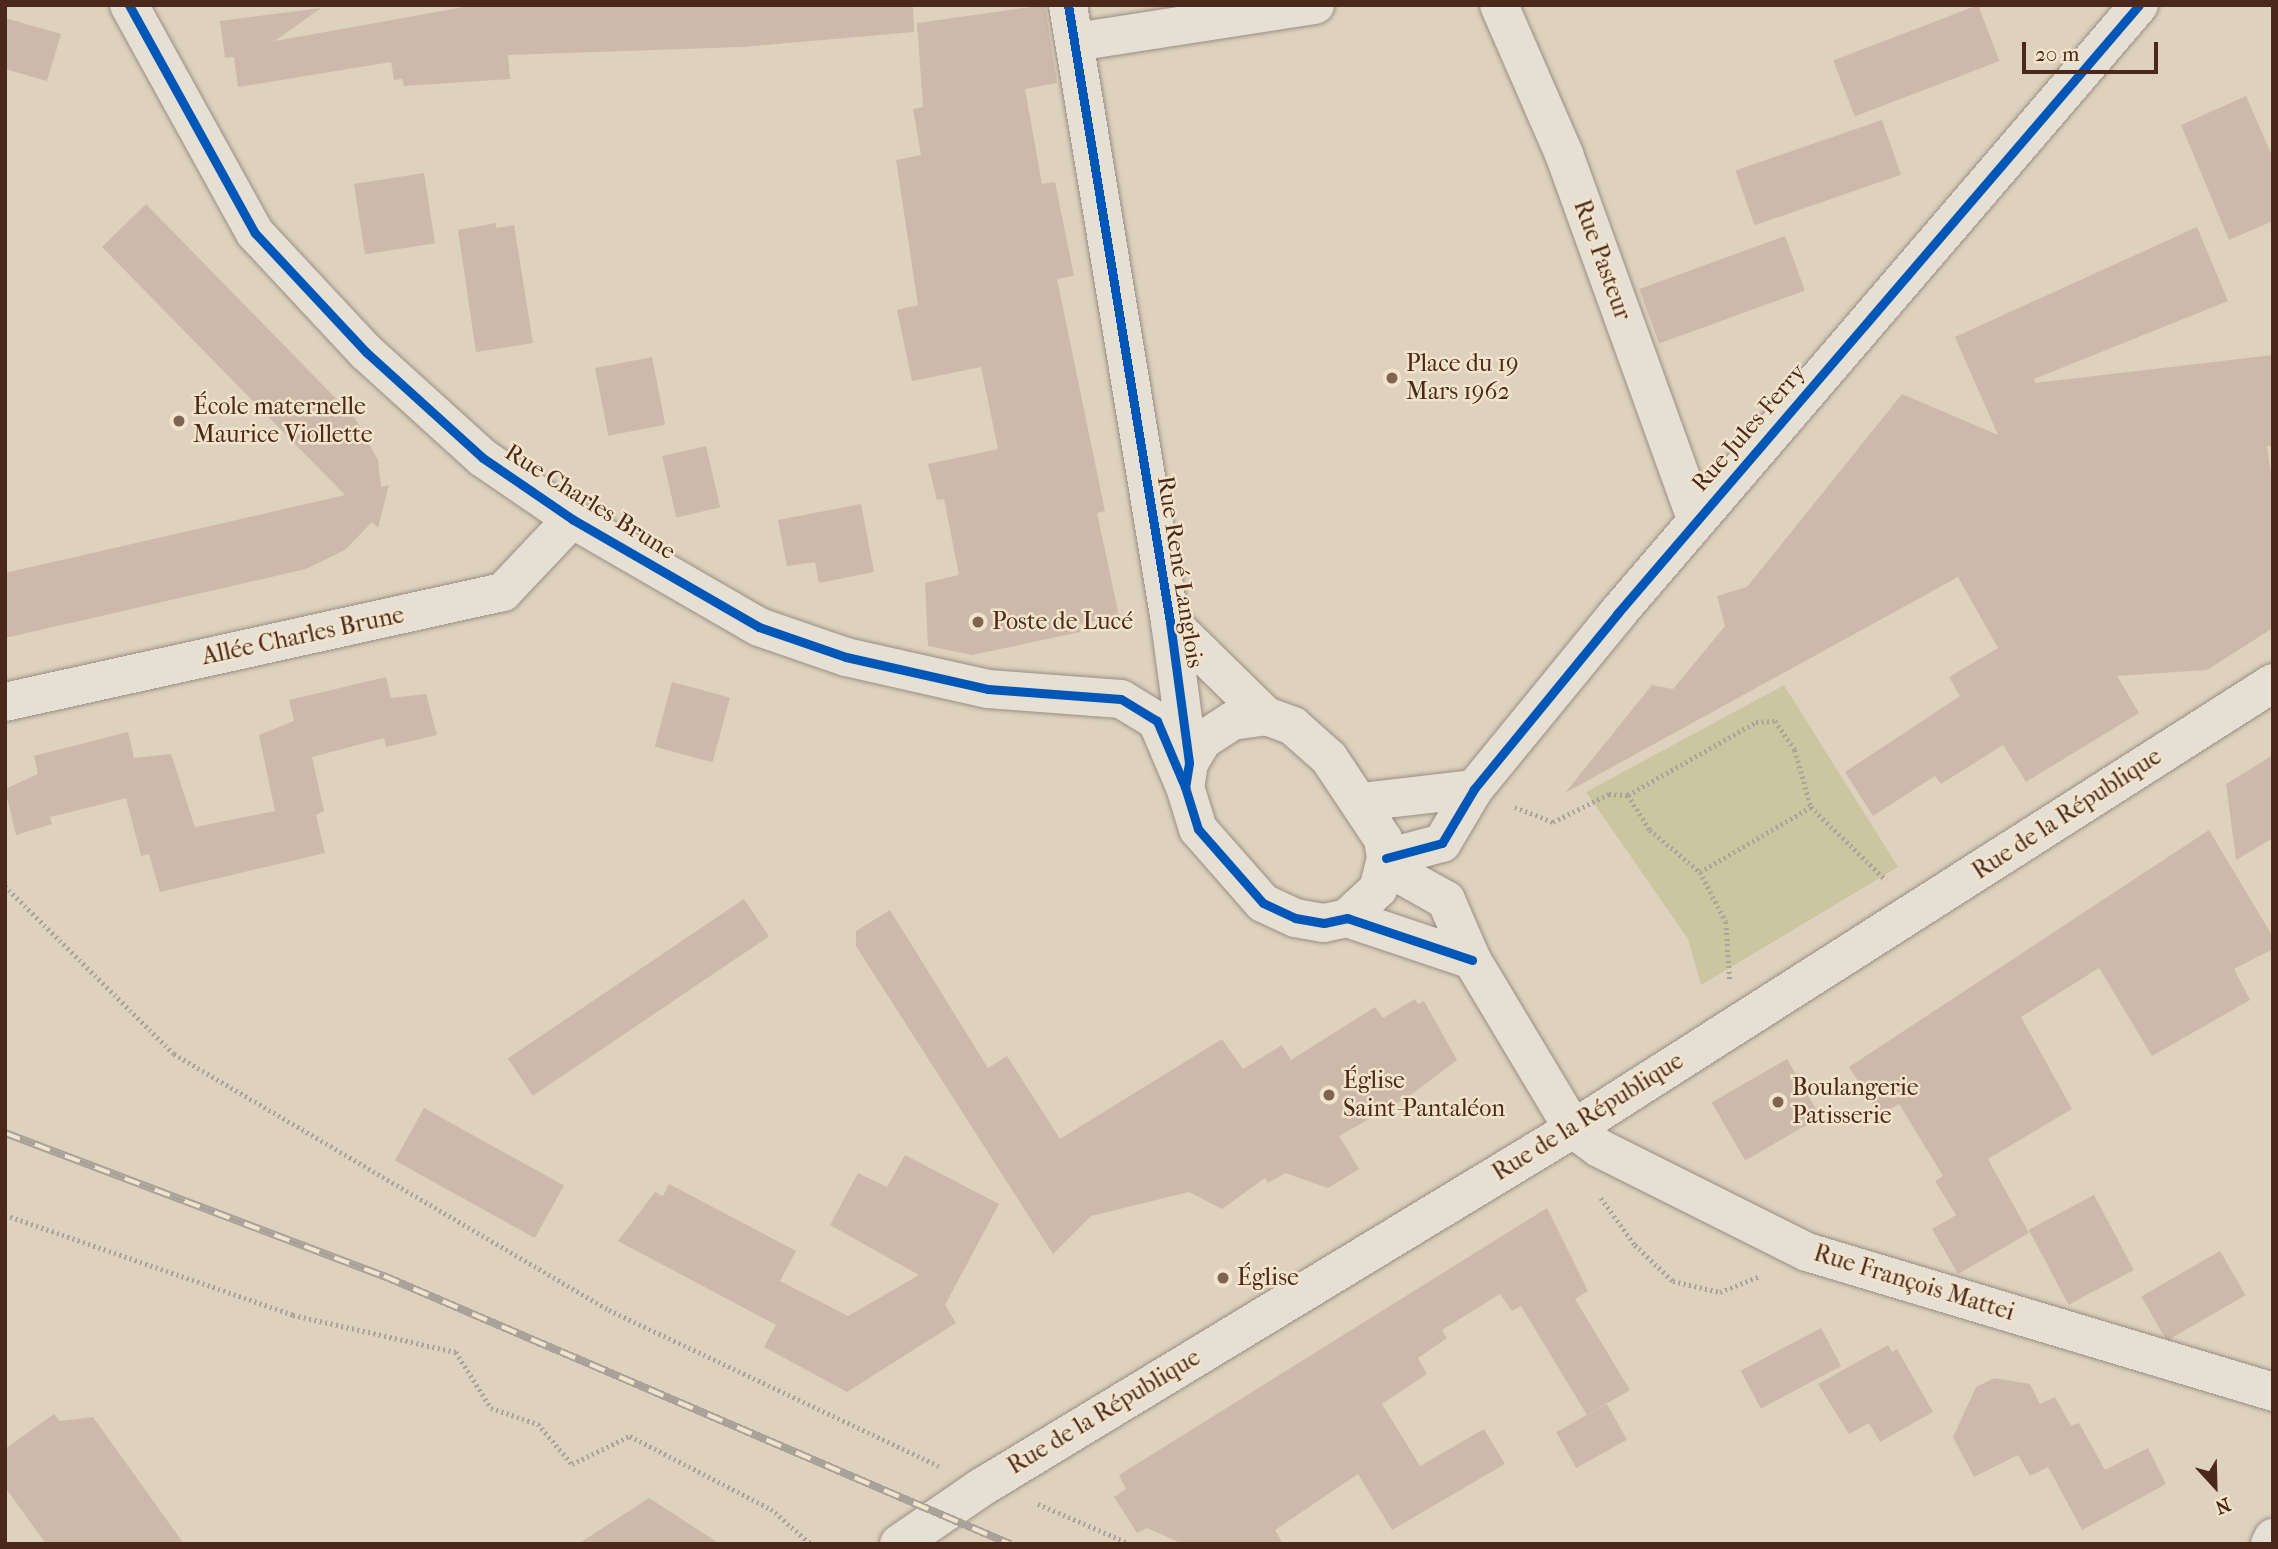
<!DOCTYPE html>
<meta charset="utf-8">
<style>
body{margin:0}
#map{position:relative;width:2278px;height:1549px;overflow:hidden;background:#ded2be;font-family:"IM FELL French Canon",serif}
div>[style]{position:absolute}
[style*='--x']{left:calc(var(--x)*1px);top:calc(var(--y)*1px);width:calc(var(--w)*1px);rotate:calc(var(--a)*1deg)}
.green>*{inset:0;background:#cbc6a0}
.building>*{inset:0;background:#ccb9aa;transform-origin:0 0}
.path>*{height:4.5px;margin-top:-2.25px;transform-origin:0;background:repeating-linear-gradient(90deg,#aaa299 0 2px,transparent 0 5.5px)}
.roads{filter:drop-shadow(0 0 2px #9a8e82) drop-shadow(0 0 2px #9a8e82)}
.street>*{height:38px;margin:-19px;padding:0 19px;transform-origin:19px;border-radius:19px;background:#e5dfd4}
.secondary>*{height:38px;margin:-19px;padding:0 19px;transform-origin:19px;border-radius:19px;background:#e5dfd4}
.rail>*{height:8px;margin-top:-4px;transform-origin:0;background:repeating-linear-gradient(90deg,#f2e4cc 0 16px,#aaa299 0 32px);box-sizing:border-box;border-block:2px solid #aaa299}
.cycleway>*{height:9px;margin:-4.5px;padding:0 4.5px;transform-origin:4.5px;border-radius:4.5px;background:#0057b8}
.dots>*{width:19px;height:19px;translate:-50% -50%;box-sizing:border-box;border:4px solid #f2e4cc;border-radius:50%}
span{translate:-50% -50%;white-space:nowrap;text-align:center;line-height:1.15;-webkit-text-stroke:5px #f2e4cc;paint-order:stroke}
.street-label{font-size:24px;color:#4b281a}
.poi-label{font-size:24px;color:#4b281a}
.left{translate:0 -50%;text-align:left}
.frame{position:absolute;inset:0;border:7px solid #4b281a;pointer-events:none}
.north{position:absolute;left:2180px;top:1451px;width:70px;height:70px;-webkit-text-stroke:5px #f2e4cc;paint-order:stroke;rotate:158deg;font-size:19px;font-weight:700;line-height:28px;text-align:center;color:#4b281a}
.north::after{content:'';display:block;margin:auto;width:24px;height:32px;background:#4b281a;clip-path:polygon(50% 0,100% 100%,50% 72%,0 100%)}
.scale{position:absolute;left:2022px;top:42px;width:136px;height:32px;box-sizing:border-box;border:4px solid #4b281a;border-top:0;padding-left:9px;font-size:21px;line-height:24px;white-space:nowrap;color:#4b281a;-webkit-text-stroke:5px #f2e4cc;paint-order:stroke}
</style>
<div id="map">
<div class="green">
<i style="clip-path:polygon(1784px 685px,1898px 867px,1701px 985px,1688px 939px,1586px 792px)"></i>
</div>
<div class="building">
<i style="clip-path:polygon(475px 5px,913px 5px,914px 32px,742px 47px,508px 55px,510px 79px,404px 86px,402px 79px,394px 80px,391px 62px,238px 87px,234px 57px,225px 58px,220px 21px,321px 8px,275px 41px)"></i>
<i style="clip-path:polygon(1045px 5px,1057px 83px,1025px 89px,1042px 184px,1055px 182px,1074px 276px,1057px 279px,1105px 511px,1097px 513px,1119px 616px,1079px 624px,1080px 632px,972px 655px,928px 646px,925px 583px,959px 575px,944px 499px,937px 500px,928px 464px,998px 449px,981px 367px,912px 381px,897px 310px,918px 305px,896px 160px,921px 155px,913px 109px,923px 107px,917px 23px)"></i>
<i style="left:1978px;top:5px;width:60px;height:155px;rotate:69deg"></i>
<i style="clip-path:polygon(5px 18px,61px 34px,47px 81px,5px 69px)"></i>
<i style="clip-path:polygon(2246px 96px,2273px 158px,2273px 221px,2229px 240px,2181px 125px)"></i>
<i style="left:1882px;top:120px;width:58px;height:155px;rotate:71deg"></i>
<i style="left:424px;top:173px;width:71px;height:71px;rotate:81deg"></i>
<i style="clip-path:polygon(146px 204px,355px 418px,378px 460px,381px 487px,389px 485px,378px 528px,372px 522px,345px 550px,306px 569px,5px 638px,5px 573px,345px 495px,102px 247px)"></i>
<i style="clip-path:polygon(496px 223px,496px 228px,514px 225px,533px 343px,476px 352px,458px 230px)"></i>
<i style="clip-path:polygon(2197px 227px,2228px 301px,2034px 379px,2035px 383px,2273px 355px,2273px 446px,2267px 446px,2273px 490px,2273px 628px,2207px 670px,2117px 676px,2139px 713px,2026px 782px,2003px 745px,1941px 784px,1935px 776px,1873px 816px,1845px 772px,1960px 696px,1949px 677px,1998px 648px,1958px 577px,1565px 793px,1652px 685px,1673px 689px,1725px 626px,1717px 596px,1747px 587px,1902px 394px,1998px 435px,1955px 337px)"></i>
<i style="left:1785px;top:236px;width:58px;height:155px;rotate:70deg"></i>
<i style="left:652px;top:357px;width:69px;height:58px;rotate:79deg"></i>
<i style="left:706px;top:446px;width:63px;height:45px;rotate:77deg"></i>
<i style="clip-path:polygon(861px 504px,874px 572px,819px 583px,815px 562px,787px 566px,778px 520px)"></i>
<i style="clip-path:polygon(386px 677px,391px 698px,426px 694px,437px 735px,386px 747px,384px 738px,312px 757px,324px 811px,316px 815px,325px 853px,160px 892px,149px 854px,141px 856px,126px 798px,50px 817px,52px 824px,16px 835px,5px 789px,38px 774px,34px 756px,128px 732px,134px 758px,171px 754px,195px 827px,275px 811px,259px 735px,294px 721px,289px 700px)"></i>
<i style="left:672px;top:682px;width:60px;height:67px;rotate:15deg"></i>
<i style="clip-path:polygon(2273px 755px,2273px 838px,2236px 860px,2226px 784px)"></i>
<i style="clip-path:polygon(2209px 830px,2273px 937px,2273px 949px,2234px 969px,2250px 1000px,2152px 1056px,2099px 968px,2021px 1017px,2072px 1109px,1988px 1159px,2029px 1233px,1958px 1274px,1932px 1229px,1956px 1215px,1935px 1181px,1943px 1176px,1899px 1104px,1880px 1115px,1849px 1067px)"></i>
<i style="left:744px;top:899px;width:45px;height:285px;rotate:56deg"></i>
<i style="clip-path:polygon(890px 910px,988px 1068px,1007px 1056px,1060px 1139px,1222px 1039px,1243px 1069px,1282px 1045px,1291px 1060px,1375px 1007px,1383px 1018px,1415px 999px,1418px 1004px,1424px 1001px,1457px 1060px,1408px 1097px,1339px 1136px,1359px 1169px,1328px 1188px,1285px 1173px,1268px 1183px,1265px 1178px,1222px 1209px,1189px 1192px,1091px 1216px,1053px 1254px,856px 946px,856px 931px)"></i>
<i style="left:1787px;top:1059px;width:67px;height:87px;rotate:60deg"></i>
<i style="left:424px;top:1108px;width:160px;height:60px;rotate:29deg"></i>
<i style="clip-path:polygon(905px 1155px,999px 1204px,945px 1305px,956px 1323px,847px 1392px,764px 1347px,776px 1325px,618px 1241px,655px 1192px,663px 1196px,669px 1184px,796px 1251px,780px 1281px,848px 1316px,919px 1275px,830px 1225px,858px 1173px,887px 1187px)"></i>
<i style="left:2094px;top:1195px;width:85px;height:74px;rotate:62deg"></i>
<i style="clip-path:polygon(1547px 1208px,1588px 1291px,1575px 1299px,1630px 1390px,1587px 1415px,1521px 1306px,1512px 1311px,1500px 1294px,1442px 1330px,1447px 1338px,1418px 1358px,1427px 1374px,1382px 1404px,1420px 1466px,1484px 1429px,1505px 1464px,1392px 1530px,1358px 1474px,1275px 1530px,1283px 1544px,1183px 1544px,1147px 1528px,1137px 1533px,1114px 1497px,1126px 1489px,1119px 1475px)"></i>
<i style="left:2220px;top:1251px;width:51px;height:91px;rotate:60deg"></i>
<i style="left:1821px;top:1328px;width:43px;height:91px;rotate:62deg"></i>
<i style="clip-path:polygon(1888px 1345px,1892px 1352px,1897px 1349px,1933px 1412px,1880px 1442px,1869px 1423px,1849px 1434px,1818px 1384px)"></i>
<i style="clip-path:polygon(1994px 1378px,2030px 1384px,2040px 1404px,2055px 1397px,2071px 1426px,2079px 1423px,2105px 1470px,2148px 1448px,2166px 1484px,2082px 1530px,2048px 1467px,2030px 1476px,2018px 1455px,1974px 1477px,1953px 1437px,1976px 1387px)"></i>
<i style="left:1607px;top:1404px;width:41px;height:58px;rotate:61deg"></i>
<i style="clip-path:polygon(54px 1414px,60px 1421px,93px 1417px,184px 1544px,46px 1544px,5px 1487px,6px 1448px)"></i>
<i style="clip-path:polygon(649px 1498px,720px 1544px,578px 1544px)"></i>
</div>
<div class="path">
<i style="--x:1628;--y:795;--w:41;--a:57.8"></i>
<i style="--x:1650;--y:830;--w:65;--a:40"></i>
<i style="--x:1700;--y:872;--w:129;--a:-30.4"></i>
<i style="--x:1515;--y:807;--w:41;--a:21.5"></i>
<i style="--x:1553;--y:822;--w:63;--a:-26.6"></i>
<i style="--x:1609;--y:794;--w:19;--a:3"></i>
<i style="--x:1628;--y:795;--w:147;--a:-29.7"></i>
<i style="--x:1756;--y:722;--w:19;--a:-3"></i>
<i style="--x:1775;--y:721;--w:35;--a:55"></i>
<i style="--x:1795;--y:750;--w:59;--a:74.3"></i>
<i style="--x:1811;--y:807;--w:105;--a:44.2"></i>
<i style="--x:1700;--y:872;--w:56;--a:62.5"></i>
<i style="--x:1726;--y:922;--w:58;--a:86.1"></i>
<i style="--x:5;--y:886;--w:238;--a:44.8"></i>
<i style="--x:174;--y:1054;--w:505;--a:30.48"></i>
<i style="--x:609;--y:1310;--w:365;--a:25.3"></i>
<i style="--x:1601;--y:1198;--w:58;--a:54.1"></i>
<i style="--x:1635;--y:1245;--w:52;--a:43.5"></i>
<i style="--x:1673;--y:1281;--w:48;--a:13.2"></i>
<i style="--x:1720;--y:1292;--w:43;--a:-21.8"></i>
<i style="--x:5;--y:1215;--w:305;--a:19.1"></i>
<i style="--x:293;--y:1315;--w:167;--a:12.8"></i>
<i style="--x:456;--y:1352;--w:66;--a:58"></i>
<i style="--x:491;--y:1408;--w:50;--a:18.8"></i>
<i style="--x:538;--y:1424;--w:52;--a:49.6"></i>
<i style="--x:572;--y:1464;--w:64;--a:-25.8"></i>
<i style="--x:630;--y:1436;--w:159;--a:27.4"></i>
<i style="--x:771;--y:1509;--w:53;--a:41.2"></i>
<i style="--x:1038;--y:1504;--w:101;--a:23.3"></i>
</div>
<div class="roads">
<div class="street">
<i style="--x:129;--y:5;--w:260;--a:61.1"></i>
<i style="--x:255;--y:233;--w:163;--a:47"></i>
<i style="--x:366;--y:352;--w:158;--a:42.2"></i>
<i style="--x:483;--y:458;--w:108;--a:34.4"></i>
<i style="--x:572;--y:519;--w:216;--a:30"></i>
<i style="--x:759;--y:627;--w:92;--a:19"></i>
<i style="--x:846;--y:657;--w:146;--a:12.7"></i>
<i style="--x:988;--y:689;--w:133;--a:4.3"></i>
<i style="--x:1121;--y:699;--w:42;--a:31.4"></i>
<i style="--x:1157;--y:721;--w:72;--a:67"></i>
<i style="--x:1068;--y:5;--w:625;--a:80.61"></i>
<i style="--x:1170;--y:622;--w:142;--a:82.3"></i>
<i style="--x:1189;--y:763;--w:24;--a:99"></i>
<i style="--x:1185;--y:787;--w:44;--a:72.8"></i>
<i style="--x:1198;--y:829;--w:98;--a:48.7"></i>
<i style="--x:1263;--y:903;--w:35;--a:25"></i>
<i style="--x:1295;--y:918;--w:29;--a:10"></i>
<i style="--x:1324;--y:923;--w:24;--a:-12"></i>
<i style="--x:1347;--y:918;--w:132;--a:18.6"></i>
<i style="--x:1499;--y:5;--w:163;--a:66.4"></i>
<i style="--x:1564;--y:154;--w:388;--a:70.1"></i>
<i style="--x:1075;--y:42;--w:243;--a:-8.8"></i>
<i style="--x:1170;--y:622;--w:134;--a:44.4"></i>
<i style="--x:5;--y:702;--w:510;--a:-12.46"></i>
<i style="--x:503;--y:592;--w:100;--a:-46.6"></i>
<i style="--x:1189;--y:763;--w:27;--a:-59"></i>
<i style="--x:1203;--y:740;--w:35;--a:-33"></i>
<i style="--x:1232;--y:721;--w:34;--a:-8"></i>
<i style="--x:1266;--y:716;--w:29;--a:20"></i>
<i style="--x:1293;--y:726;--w:48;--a:41.6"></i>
<i style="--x:1329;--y:758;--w:97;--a:56.3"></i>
<i style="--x:1383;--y:839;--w:19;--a:81"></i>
<i style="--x:1386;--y:858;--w:32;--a:104"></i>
<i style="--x:1378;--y:889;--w:42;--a:136.9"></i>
<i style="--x:1361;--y:802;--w:114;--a:-6.6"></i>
<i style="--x:1386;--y:858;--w:58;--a:-15"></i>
<i style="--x:1442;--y:843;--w:63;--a:-59.3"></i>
<i style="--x:1474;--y:789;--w:226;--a:-50.7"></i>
<i style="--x:1617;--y:614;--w:802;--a:-49.4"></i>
<i style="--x:1385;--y:866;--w:70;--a:29.1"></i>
<i style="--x:1446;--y:900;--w:65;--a:66.6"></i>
<i style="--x:1472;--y:960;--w:197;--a:59.1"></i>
<i style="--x:1573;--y:1129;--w:32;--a:36"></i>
<i style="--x:1599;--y:1148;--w:233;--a:26.6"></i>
<i style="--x:1807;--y:1252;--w:487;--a:16.7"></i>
<i style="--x:2270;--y:1544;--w:7;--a:-63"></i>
</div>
<div class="secondary">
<i style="--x:899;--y:1544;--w:101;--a:-34.5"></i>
<i style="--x:982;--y:1487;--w:691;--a:-31.21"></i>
<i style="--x:1573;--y:1129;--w:830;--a:-32.5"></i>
</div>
</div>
<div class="rail">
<i style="--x:5;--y:1133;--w:405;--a:20.7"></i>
<i style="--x:384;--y:1276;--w:681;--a:23.18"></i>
</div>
<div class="cycleway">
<i style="--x:129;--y:5;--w:260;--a:61.1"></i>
<i style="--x:255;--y:233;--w:163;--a:47"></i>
<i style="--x:366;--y:352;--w:158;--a:42.2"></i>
<i style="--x:483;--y:458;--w:108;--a:34.4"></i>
<i style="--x:572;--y:519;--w:216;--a:30"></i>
<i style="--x:759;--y:627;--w:92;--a:19"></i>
<i style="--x:846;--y:657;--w:146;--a:12.7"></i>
<i style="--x:988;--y:689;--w:133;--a:4.3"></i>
<i style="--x:1121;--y:699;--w:42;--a:31.4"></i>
<i style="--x:1157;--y:721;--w:72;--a:67"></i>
<i style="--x:1068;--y:5;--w:625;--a:80.61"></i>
<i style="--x:1170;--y:622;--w:142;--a:82.3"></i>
<i style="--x:1189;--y:763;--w:24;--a:99"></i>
<i style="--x:1185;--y:787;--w:44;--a:72.8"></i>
<i style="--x:1198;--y:829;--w:98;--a:48.7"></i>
<i style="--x:1263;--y:903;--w:35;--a:25"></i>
<i style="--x:1295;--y:918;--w:29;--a:10"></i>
<i style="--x:1324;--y:923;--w:24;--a:-12"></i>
<i style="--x:1347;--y:918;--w:132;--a:18.6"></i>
<i style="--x:1386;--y:858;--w:58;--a:-15"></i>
<i style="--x:1442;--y:843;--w:63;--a:-59.3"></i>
<i style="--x:1474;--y:789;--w:226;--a:-50.7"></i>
<i style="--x:1617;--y:614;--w:802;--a:-49.4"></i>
</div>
<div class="dots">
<i style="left:1392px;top:378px;background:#7e6453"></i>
<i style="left:179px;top:421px;background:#7e6453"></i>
<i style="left:978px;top:622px;background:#7e6453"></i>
<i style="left:1329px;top:1095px;background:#7e6453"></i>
<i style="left:1778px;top:1102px;background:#7e6453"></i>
<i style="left:1223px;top:1278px;background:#7e6453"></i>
</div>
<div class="street-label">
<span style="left:1602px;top:260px;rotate:70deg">Rue Pasteur</span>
<span style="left:1749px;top:428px;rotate:-49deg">Rue Jules Ferry</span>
<span style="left:590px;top:502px;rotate:32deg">Rue Charles Brune</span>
<span style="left:1180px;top:572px;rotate:81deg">Rue René Langlois</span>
<span style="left:303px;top:636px;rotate:-12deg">Allée Charles Brune</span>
<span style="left:2067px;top:814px;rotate:-33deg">Rue de la République</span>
<span style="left:1588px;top:1117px;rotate:-32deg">Rue de la République</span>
<span style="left:1914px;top:1283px;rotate:17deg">Rue François Mattei</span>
<span style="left:1104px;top:1412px;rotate:-31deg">Rue de la République</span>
</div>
<div class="poi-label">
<span class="left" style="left:1406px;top:378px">Place du 19<br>Mars 1962</span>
<span class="left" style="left:193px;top:421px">École maternelle<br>Maurice Viollette</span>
<span class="left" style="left:992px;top:622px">Poste de Lucé</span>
<span class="left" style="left:1343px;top:1095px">Église<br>Saint-Pantaléon</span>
<span class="left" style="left:1792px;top:1102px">Boulangerie<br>Patisserie</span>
<span class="left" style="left:1237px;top:1278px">Église</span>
</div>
<div class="frame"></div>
<div class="north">N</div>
<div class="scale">20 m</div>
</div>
